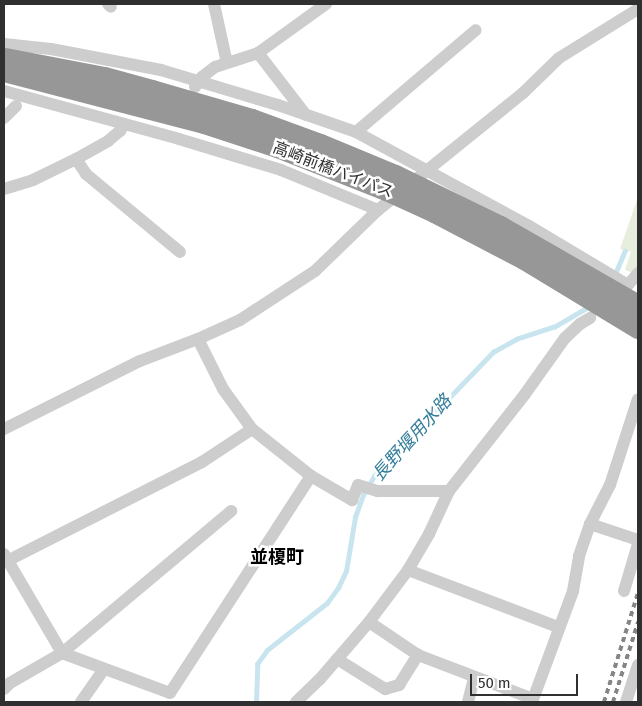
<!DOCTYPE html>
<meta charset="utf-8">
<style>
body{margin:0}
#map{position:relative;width:642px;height:706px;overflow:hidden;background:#fff;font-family:"Fira Sans","Noto Sans JP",sans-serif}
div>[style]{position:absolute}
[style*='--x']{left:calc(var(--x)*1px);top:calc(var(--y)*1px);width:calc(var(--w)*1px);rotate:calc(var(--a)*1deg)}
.green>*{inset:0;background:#e8eedd}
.stream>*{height:4.5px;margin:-2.25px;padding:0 2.25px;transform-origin:2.25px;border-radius:2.25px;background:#c8e5ef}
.street>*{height:12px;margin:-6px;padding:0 6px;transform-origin:6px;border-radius:6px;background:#cdcdcd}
.highway>*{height:21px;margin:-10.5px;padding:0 10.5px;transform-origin:10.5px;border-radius:10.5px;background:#979797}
.rail>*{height:4px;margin-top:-2px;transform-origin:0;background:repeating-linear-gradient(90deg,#858585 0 5px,transparent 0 9px)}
span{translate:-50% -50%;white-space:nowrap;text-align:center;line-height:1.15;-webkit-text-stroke:5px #fff;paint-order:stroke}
.street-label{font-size:16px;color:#303030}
.water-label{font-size:18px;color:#367f9a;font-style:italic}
.neighbourhood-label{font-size:18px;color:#000;font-weight:700}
.frame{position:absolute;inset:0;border:5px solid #303030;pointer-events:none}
.scale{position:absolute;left:470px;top:674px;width:108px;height:22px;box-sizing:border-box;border:2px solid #303030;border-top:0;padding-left:6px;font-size:15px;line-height:18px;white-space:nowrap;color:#303030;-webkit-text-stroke:4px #fff;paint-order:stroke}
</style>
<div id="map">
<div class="green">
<i style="clip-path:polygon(638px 197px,638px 269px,634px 273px,625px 270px,631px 252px,620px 249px)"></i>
</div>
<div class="stream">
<i style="--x:615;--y:274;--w:25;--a:-67"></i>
<i style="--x:256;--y:702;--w:38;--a:-88"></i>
<i style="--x:257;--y:664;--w:17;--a:-54"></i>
<i style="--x:267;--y:650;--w:76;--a:-38.1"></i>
<i style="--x:327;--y:603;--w:19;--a:-54"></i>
<i style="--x:338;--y:588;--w:19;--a:-65"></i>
<i style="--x:346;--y:571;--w:55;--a:-80.5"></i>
<i style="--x:355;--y:517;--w:23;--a:-70"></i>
<i style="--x:363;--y:495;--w:22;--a:-60"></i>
<i style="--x:374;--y:476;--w:172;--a:-46.2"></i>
<i style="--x:493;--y:352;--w:26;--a:-29"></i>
<i style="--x:516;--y:339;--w:40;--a:-18"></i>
<i style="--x:554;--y:327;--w:42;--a:-30.3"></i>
</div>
<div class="street">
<i style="--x:108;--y:4;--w:4;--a:45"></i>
<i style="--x:214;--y:4;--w:60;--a:77.6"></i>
<i style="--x:4;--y:44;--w:47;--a:6.1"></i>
<i style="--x:51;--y:49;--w:112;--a:10.8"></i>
<i style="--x:161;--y:70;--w:122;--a:16.7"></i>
<i style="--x:278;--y:105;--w:83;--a:19.1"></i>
<i style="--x:356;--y:132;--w:197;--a:28.5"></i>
<i style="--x:529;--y:226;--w:115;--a:30.8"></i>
<i style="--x:628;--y:285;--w:16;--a:-50"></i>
<i style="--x:258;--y:53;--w:84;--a:-35.8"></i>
<i style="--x:195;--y:87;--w:12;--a:-55"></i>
<i style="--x:202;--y:77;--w:16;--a:-38"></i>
<i style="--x:215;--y:67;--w:45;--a:-18"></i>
<i style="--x:258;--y:53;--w:78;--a:52.3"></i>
<i style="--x:4;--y:91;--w:181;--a:15.3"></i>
<i style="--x:179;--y:139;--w:107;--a:16.9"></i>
<i style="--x:281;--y:170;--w:105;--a:22.4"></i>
<i style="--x:4;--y:118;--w:17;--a:-45"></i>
<i style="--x:356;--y:132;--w:157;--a:-40.4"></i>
<i style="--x:76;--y:159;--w:18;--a:56"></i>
<i style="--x:86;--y:174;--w:122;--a:39.7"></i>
<i style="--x:4;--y:189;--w:30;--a:-17"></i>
<i style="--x:33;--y:180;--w:48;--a:-26"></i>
<i style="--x:76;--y:159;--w:37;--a:-29"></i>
<i style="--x:108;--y:141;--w:16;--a:-40"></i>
<i style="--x:120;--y:131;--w:8;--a:-60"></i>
<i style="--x:198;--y:339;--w:56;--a:63.4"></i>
<i style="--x:223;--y:389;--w:49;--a:54.1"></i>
<i style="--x:252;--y:429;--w:75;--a:38.5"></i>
<i style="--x:311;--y:476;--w:48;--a:30.3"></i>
<i style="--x:352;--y:500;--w:16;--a:-68"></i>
<i style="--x:358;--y:485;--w:21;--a:17"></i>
<i style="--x:378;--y:491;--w:71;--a:0"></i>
<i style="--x:4;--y:429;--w:152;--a:-26.6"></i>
<i style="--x:140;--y:361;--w:62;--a:-20.8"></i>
<i style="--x:198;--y:339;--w:46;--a:-24.3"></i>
<i style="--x:240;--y:320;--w:90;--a:-33.2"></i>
<i style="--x:315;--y:271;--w:88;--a:-44.1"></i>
<i style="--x:378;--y:210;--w:186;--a:-38.9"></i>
<i style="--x:523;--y:93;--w:50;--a:-44.2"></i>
<i style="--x:559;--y:58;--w:93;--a:-31.8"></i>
<i style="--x:590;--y:524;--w:51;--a:18.4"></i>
<i style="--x:4;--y:554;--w:115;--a:59.6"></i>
<i style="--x:62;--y:653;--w:115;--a:20.3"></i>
<i style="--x:170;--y:693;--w:259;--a:-57"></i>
<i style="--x:7;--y:561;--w:219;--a:-26.9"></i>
<i style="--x:202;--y:462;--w:60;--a:-33.4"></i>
<i style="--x:408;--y:570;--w:160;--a:20.8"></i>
<i style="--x:624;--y:591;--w:49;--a:-73.4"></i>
<i style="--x:369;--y:622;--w:59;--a:34"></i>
<i style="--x:418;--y:655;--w:123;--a:20.9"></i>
<i style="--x:337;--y:659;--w:57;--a:32"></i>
<i style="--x:385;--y:689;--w:15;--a:-16"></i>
<i style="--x:399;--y:685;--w:36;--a:-58"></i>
<i style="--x:4;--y:689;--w:8;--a:-45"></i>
<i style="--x:10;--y:683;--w:60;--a:-30"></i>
<i style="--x:62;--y:653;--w:221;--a:-40"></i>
<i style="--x:81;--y:702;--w:40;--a:-55.1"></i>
<i style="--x:296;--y:702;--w:33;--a:-44"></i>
<i style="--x:320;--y:679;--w:75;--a:-49.3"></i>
<i style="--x:369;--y:622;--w:65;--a:-53.1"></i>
<i style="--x:408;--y:570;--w:42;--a:-59.7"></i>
<i style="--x:429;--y:534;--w:47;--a:-65.1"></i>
<i style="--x:449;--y:491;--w:123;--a:-51.9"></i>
<i style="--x:525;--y:394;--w:69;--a:-54.5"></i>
<i style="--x:565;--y:338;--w:21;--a:-43"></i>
<i style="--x:580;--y:324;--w:12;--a:-31"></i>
<i style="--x:468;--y:702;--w:25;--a:-76"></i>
<i style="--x:532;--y:702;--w:118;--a:-69.7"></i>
<i style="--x:573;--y:591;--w:36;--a:-80"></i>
<i style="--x:579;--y:556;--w:34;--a:-71"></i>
<i style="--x:590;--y:524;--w:44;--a:-62.9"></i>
<i style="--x:610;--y:485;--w:90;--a:-72"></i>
<i style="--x:626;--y:702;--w:39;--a:-72"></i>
</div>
<div class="highway">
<i style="--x:5;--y:58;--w:101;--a:10.9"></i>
<i style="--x:104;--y:77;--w:50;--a:15.2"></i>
<i style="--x:152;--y:90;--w:104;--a:16.2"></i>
<i style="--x:252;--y:119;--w:72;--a:20.2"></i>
<i style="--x:320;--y:144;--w:81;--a:22.5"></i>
<i style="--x:395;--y:175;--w:117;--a:25.9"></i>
<i style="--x:500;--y:226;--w:159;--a:29.8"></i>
<i style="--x:4;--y:71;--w:207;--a:14.6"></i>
<i style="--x:204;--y:123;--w:77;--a:18.2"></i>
<i style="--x:277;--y:147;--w:117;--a:21.5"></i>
<i style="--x:386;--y:190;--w:53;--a:24.6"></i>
<i style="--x:434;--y:212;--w:102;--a:27.6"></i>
<i style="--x:524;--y:259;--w:133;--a:31.2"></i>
</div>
<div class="rail">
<i style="--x:604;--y:702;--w:114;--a:-72.7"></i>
<i style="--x:613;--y:702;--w:84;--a:-72.6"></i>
</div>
<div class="street-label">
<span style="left:333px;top:170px;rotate:21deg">高崎前橋バイパス</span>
</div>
<div class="water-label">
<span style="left:412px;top:438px;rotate:-48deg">長野堰用水路</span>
</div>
<div class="neighbourhood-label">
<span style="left:277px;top:557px">並榎町</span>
</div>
<div class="frame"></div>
<div class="scale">50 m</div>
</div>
